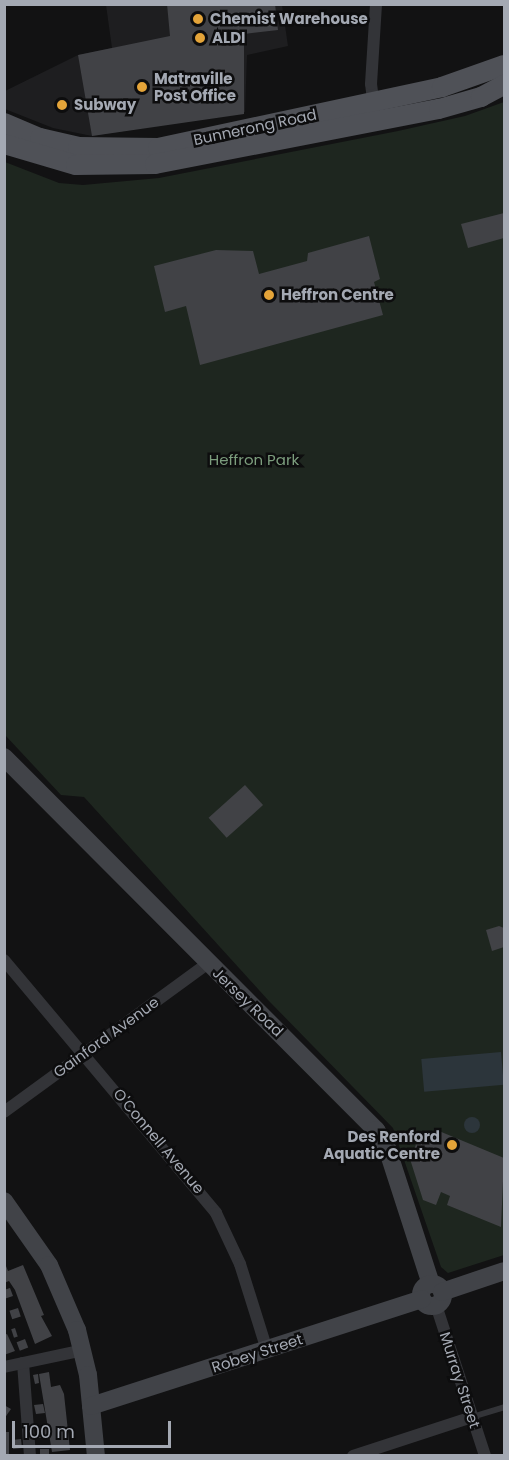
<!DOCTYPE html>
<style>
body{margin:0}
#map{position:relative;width:509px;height:1460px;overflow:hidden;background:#121213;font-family:Poppins,sans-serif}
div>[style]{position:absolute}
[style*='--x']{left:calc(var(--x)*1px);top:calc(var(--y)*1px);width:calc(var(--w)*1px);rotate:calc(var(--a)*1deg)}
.built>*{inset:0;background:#1e1e20}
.green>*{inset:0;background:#1e261f}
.water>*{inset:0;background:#2c353b;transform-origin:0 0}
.round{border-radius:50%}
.building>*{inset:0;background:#414246;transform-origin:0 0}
.lane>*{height:6px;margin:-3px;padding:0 3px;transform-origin:3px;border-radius:3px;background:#333438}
.street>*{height:12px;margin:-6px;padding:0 6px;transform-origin:6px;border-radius:6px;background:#333438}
.secondary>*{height:18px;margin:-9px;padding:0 9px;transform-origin:9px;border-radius:9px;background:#414348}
.secondary>.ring{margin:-9px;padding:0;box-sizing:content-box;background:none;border:18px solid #414348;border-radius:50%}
.primary>*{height:20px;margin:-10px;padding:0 10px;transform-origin:10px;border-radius:10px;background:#4f5157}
.dots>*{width:16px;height:16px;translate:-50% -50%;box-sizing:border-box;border:3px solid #0d0d0e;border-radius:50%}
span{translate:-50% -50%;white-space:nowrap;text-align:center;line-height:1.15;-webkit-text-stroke:5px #0d0d0e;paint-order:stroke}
.poi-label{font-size:15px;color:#a4a9b3;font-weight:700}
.left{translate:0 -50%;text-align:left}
.right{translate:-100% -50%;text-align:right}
.street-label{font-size:15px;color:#a4a9b3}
.park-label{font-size:15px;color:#7c9d7d}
.frame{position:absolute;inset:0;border:6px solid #a4a9b3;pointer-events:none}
.scale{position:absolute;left:12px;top:1421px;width:159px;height:27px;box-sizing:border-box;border:3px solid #a4a9b3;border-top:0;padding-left:8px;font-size:18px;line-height:21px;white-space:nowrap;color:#a4a9b3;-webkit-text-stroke:4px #0d0d0e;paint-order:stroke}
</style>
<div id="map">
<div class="built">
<i style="clip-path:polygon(106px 5px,282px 5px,288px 46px,247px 55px,245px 112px,92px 136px,53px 128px,5px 109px,5px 91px,78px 55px,112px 48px)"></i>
</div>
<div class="green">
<i style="clip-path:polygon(504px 102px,504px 1255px,448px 1273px,441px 1267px,393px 1128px,268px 1000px,84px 797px,61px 795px,5px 735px,5px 162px,59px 183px,83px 185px,159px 178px,398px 131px,465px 116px)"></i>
</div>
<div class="water">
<i style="left:501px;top:1052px;width:33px;height:80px;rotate:85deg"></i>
<i class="round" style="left:464px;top:1117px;width:16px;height:16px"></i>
</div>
<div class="building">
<i style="clip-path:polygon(167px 4px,275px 4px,278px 30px,244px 34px,244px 114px,92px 136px,78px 55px,170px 36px)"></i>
<i style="clip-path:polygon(504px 213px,504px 238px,468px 248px,461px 224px)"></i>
<i style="clip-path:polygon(369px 236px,380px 279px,374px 282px,383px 315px,200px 365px,186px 306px,165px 312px,154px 266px,216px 250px,253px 251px,259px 274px,307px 261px,308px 253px)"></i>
<i style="left:245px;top:785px;width:27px;height:49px;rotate:48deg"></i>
<i style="clip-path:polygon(499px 926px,504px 928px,504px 947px,492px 951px,486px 930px)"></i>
<i style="clip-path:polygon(439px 1131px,504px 1158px,501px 1227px,447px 1205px,450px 1196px,441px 1192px,436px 1205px,423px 1200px,410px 1159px,417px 1142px)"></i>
<i style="clip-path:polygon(4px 1261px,8px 1271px,23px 1265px,44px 1315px,41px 1316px,52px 1336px,35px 1344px,15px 1290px,9px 1281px,4px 1283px)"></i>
<i style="clip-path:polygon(10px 1288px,13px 1296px,4px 1299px,4px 1290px)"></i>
<i style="left:18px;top:1308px;width:9px;height:9px;rotate:72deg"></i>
<i style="left:15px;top:1328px;width:9px;height:4px;rotate:72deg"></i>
<i style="clip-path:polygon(7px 1334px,15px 1351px,4px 1355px,4px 1335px)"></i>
<i style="left:25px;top:1339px;width:9px;height:9px;rotate:69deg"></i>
<i style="clip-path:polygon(49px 1372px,51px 1387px,60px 1385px,64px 1394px,70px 1450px,52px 1452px,39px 1374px)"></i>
<i style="clip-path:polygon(38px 1374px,39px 1383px,35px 1384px,33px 1375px)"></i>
<i style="clip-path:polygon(43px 1404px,45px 1413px,36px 1414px,34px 1405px)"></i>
<i style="clip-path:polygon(4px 1405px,11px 1409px,4px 1419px)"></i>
<i style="left:47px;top:1427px;width:10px;height:9px;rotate:84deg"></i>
<i style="left:9px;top:1432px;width:24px;height:5px;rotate:90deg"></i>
<i style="left:21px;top:1439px;width:9px;height:9px;rotate:84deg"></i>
<i style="left:49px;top:1449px;width:5px;height:9px;rotate:90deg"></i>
</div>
<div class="lane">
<i style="--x:472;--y:1417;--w:34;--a:-17"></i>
</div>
<div class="street">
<i style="--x:374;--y:108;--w:24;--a:-97"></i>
<i style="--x:371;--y:84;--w:80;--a:-86.4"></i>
<i style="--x:4;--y:960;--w:330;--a:50"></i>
<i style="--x:216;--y:1213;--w:56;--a:64.8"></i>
<i style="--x:240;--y:1264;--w:90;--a:72.6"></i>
<i style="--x:4;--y:1112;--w:253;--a:-36.1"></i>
<i style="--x:436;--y:1305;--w:159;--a:72"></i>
<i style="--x:23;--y:1363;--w:93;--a:85.7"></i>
<i style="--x:4;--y:1367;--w:81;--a:-12.1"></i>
<i style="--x:353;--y:1456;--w:125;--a:-18.1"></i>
</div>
<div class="secondary">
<i style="--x:4;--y:757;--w:527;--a:45.08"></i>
<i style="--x:376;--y:1130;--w:21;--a:59"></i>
<i style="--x:387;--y:1148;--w:143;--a:72.1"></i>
<i style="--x:4;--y:1201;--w:78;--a:54.9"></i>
<i style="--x:49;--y:1265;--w:71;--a:66.7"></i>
<i style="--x:77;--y:1330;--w:46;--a:76.3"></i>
<i style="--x:88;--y:1375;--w:81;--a:84.4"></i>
<i class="ring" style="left:421px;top:1284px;width:4px;height:4px"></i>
<i style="--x:442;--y:1292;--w:65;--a:-18.7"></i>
<i style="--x:91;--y:1406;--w:348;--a:-17.9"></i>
</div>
<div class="primary">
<i style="--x:4;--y:123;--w:39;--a:23"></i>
<i style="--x:40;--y:138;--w:39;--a:13"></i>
<i style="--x:78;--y:147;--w:80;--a:0.7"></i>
<i style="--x:158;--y:148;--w:290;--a:-12.1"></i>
<i style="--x:442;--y:87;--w:66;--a:-19.5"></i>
<i style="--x:4;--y:144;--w:75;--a:16.3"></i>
<i style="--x:76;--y:165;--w:79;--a:-0.7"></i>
<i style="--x:155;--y:164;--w:289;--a:-11"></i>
<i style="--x:439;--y:109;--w:44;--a:-15.9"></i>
<i style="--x:481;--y:97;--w:26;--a:-28"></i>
</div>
<div class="dots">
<i style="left:198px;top:19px;background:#e4a439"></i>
<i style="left:200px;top:38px;background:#e4a439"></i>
<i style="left:142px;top:87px;background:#e4a439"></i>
<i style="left:62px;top:105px;background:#e4a439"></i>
<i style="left:269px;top:295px;background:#e4a439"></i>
<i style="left:452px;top:1145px;background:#e4a439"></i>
</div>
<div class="poi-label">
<span class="left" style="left:210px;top:19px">Chemist Warehouse</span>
<span class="left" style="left:212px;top:38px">ALDI</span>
<span class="left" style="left:154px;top:87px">Matraville<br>Post Office</span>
<span class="left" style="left:74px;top:105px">Subway</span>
<span class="left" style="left:281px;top:295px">Heffron Centre</span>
<span class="right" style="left:440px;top:1145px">Des Renford<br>Aquatic Centre</span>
</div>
<div class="street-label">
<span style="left:255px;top:127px;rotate:-12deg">Bunnerong Road</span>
<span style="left:248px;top:1002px;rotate:44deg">Jersey Road</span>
<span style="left:106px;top:1037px;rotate:-36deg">Gainford Avenue</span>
<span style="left:159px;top:1141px;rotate:50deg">O'Connell Avenue</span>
<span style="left:257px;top:1353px;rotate:-18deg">Robey Street</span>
<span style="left:460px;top:1380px;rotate:72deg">Murray Street</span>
</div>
<div class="park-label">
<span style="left:254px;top:460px">Heffron Park</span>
</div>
<div class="frame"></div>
<div class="scale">100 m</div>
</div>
